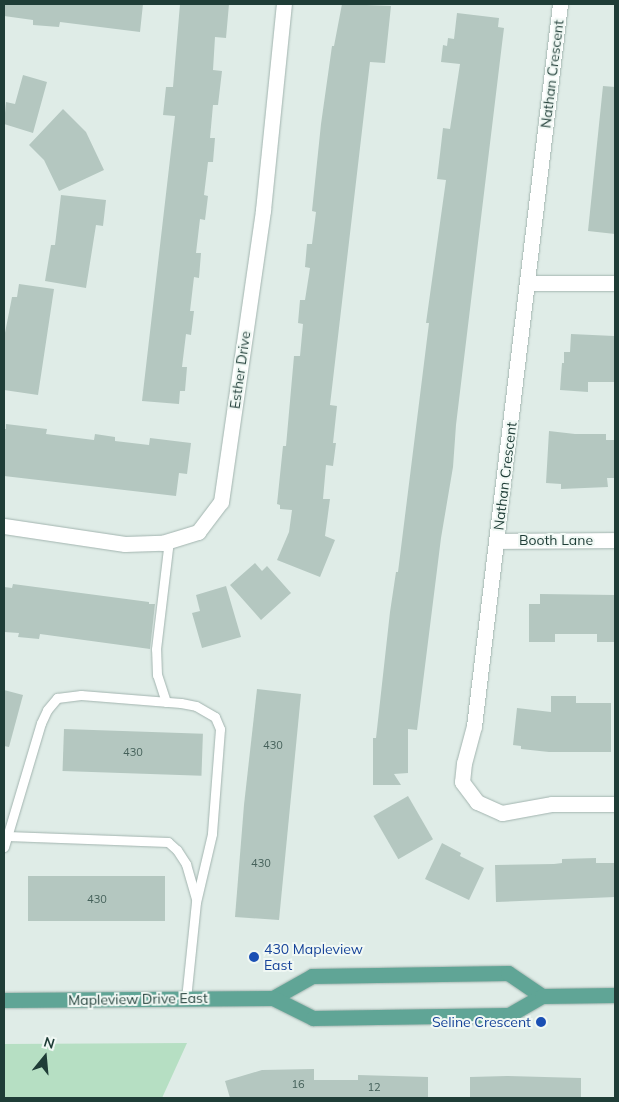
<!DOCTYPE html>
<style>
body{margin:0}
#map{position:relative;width:619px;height:1102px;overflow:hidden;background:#dfece7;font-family:Mulish,sans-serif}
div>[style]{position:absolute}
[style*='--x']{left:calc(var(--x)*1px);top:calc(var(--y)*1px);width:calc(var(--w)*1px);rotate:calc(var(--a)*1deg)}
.green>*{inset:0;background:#b6dfc3}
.building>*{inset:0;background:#b4c7c0;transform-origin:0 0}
.roads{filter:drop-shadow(0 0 1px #a2b4af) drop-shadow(0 0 1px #a2b4af)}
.lane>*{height:9px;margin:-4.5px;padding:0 4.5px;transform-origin:4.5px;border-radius:4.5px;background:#fff}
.street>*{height:15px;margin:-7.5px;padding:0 7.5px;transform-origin:7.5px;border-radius:7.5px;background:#fff}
.primary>*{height:15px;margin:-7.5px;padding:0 7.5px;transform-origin:7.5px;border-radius:7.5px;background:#60a596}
.dots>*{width:14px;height:14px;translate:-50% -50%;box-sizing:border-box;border:2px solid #f0f8f4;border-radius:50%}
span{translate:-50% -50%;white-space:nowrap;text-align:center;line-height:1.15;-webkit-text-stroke:4px #f0f8f4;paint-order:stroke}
.number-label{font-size:11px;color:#446059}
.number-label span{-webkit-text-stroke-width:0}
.street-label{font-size:14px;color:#1f3d37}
.transit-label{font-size:14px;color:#164399}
.left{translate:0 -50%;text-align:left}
.right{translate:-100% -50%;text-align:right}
.frame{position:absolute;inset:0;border:5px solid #1f3d37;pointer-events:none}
.north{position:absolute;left:20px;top:1032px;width:50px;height:50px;-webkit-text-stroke:4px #f0f8f4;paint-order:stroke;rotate:17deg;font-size:14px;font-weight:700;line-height:20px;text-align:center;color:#1f3d37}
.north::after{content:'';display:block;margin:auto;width:18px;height:22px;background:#1f3d37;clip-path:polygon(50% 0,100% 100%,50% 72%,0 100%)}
</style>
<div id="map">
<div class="green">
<i style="clip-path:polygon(187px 1043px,162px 1098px,4px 1098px,4px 1044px)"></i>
</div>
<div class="building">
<i style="clip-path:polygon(4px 4px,143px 4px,140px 32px,60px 22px,59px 27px,33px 25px,33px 20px,4px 16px)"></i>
<i style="clip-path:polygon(180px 4px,229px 4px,226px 38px,215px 37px,213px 70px,222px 71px,218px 105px,213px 105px,210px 138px,215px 138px,213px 162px,208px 162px,204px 195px,208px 196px,205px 220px,200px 219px,196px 253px,201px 253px,199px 278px,194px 277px,190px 311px,194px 311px,191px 335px,186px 334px,182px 367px,187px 367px,185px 391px,180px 391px,179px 404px,142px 401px,175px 116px,163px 115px,166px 87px,173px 87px)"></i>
<i style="clip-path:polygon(342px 4px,391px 6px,385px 63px,370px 62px,330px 405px,337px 406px,333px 443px,336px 443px,333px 466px,326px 465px,323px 499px,330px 499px,325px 536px,335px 540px,320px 577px,277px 560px,289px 532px,292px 510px,280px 509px,280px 505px,277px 504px,283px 446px,286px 446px,294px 356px,300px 356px,303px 324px,298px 323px,300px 300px,305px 300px,310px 268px,305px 267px,307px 244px,312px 244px,316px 212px,312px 211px,321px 124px,332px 46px,334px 46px)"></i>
<i style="clip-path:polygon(457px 13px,499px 18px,498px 27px,504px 28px,502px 44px,456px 425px,453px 467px,441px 538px,417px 730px,408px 729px,408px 773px,394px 774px,401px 785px,373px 785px,373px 738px,376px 738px,390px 612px,396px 572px,398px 572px,429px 323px,426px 323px,446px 180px,437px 179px,440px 154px,443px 128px,450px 129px,460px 64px,441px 62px,443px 45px,447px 46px,448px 38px,454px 39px)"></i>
<i style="clip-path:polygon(23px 75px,47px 82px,33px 133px,4px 124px,6px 102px,15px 104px)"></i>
<i style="clip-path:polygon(603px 86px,615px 87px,615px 234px,588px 231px)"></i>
<i style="clip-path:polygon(63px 109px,86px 132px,104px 170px,59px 191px,44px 160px,29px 145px)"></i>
<i style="clip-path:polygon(61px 195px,106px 200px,103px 226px,96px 225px,86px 288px,45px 281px,51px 245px,55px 245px)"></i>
<i style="clip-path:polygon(19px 284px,54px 289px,38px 395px,4px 390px,4px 338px,12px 297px,17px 297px)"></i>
<i style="clip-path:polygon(571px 334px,614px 336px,615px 382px,588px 382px,588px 392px,560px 390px,562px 363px,564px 363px,564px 352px,570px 352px)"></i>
<i style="clip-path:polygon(6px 424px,47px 429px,46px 434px,94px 440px,95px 434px,115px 437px,115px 441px,149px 445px,150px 438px,191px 443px,187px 474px,179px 473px,176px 496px,4px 476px,4px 429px,6px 429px)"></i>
<i style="clip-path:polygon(549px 431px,575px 434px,606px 434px,606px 440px,615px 440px,615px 478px,607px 478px,608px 487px,561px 489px,561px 484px,546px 483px)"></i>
<i style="clip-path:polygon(255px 563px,262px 571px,267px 566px,291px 593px,261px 620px,230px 585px)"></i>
<i style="clip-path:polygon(13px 584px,149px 602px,149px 604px,155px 604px,150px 649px,40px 634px,39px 639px,18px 637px,19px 633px,4px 632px,4px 587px,12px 588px)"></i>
<i style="clip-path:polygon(226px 586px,241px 637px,202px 648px,192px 613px,200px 611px,196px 595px)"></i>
<i style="clip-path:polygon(540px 594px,615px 595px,615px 642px,597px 642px,597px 634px,555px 634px,555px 642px,529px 642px,529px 604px,540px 604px)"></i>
<i style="clip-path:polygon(257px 689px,301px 694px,279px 920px,235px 917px,244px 805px)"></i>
<i style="clip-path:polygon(4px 690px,23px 695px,9px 747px,4px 746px)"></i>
<i style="clip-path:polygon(551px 696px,576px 696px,576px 703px,611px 703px,611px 752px,549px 752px,521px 749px,521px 746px,513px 745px,517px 708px,551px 712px)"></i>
<i style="left:64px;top:729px;width:139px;height:42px;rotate:2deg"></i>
<i style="left:408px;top:796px;width:50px;height:40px;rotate:60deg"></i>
<i style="clip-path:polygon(442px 843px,461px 853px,460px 856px,484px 868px,469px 900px,425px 879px)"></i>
<i style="clip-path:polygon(596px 858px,596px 863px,615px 863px,615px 897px,496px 902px,495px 865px,554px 864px,562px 863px,562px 859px)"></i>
<i style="left:165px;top:876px;width:45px;height:137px;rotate:90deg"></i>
<i style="clip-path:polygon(314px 1069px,314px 1080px,358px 1080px,358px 1075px,428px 1077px,428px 1098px,230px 1098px,225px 1081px,262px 1070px)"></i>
<i style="clip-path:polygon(507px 1076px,581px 1078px,581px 1098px,470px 1098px,470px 1077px)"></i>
</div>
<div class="roads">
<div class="lane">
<i style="--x:166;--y:702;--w:28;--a:-108"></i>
<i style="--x:157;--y:675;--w:26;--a:-92"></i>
<i style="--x:156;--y:649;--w:110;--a:-83.2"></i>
<i style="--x:7;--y:836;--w:161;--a:2.1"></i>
<i style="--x:168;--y:842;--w:12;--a:42"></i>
<i style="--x:177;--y:850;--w:17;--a:57"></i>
<i style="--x:186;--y:864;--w:36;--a:74"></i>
<i style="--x:4;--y:847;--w:129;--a:-73.4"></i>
<i style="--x:41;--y:723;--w:14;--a:-65"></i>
<i style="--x:47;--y:710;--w:16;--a:-50"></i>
<i style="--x:57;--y:698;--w:24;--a:-7"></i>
<i style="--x:81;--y:695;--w:100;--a:4.6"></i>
<i style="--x:181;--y:703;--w:15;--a:11"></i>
<i style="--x:196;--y:706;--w:22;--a:30"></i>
<i style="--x:215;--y:717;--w:13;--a:67"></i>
<i style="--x:220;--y:729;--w:105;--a:94.4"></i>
<i style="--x:212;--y:834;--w:70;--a:103.2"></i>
<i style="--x:196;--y:902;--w:97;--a:95.9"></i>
</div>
<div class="street">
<i style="--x:560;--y:4;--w:727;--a:96.79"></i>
<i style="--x:474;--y:726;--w:38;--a:105"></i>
<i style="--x:464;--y:763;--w:19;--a:96"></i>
<i style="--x:462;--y:782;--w:25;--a:53"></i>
<i style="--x:477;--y:802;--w:27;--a:24"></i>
<i style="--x:502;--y:813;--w:51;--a:-10.2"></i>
<i style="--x:552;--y:804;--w:63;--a:0"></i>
<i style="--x:528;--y:283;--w:87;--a:0"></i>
<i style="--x:4;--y:526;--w:122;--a:8.5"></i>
<i style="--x:125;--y:544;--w:37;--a:-2"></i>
<i style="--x:162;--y:543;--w:38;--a:-17"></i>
<i style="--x:198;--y:532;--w:38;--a:-53"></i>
<i style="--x:221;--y:502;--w:295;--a:-81.8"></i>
<i style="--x:263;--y:210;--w:207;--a:-84.2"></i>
<i style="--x:497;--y:541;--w:118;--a:-0.5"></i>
</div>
<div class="primary">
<i style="--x:273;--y:998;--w:45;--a:-29.4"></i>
<i style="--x:312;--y:976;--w:196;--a:-0.9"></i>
<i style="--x:508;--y:973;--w:41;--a:34.1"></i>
<i style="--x:4;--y:1000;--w:269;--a:-0.4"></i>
<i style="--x:273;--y:998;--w:45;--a:26.6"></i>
<i style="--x:313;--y:1018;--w:196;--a:-0.9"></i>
<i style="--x:509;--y:1015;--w:38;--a:-30"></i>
<i style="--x:542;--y:996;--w:73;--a:-0.8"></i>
</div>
</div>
<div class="dots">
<i style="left:254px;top:957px;background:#1a4fb4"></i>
<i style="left:541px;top:1022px;background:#1a4fb4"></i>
</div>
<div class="number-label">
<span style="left:273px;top:745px">430</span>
<span style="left:133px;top:752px">430</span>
<span style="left:261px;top:863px">430</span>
<span style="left:97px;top:899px">430</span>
<span style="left:298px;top:1084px">16</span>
<span style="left:374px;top:1087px">12</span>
</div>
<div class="street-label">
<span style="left:552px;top:74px;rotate:-83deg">Nathan Crescent</span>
<span style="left:240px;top:370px;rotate:-82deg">Esther Drive</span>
<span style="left:505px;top:476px;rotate:-83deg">Nathan Crescent</span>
<span style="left:556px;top:540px">Booth Lane</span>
<span style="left:138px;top:999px;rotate:-1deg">Mapleview Drive East</span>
</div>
<div class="transit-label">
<span class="left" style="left:264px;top:957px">430 Mapleview<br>East</span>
<span class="right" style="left:531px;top:1022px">Seline Crescent</span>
</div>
<div class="frame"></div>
<div class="north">N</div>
</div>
